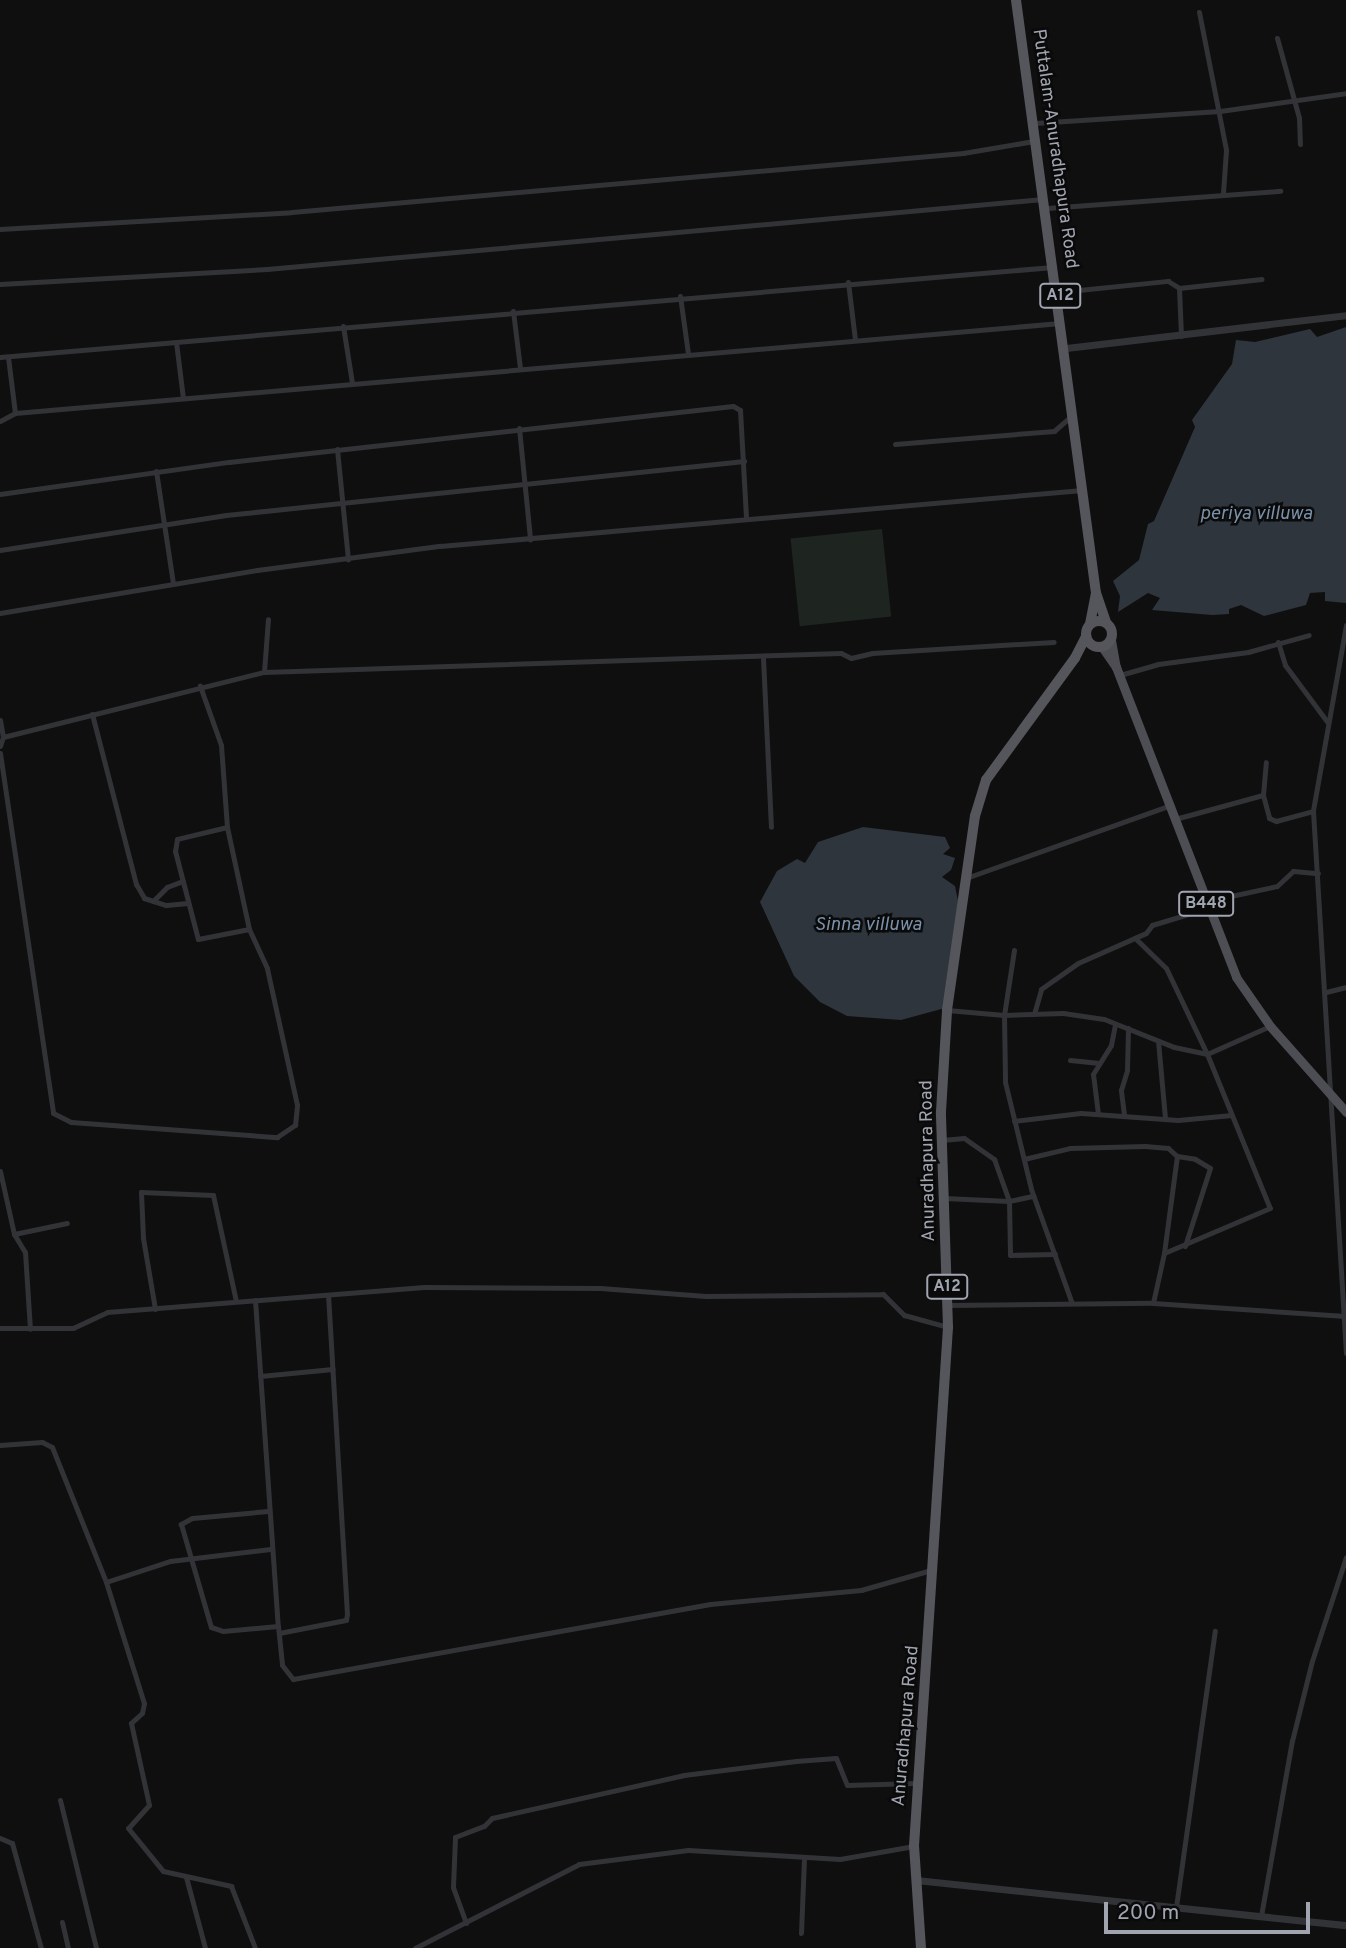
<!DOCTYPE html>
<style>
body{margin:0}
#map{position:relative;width:1346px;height:1948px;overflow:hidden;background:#0f0f10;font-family:Overpass,sans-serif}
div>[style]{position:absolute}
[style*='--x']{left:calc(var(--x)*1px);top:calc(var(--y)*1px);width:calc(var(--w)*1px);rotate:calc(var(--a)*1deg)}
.green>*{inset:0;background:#1e241f;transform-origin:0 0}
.water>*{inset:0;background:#2e353c}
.minor>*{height:5px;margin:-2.5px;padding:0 2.5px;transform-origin:2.5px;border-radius:2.5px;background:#323337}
.tertiary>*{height:7px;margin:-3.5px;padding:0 3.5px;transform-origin:3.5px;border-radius:3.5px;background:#323337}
.primary>*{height:9px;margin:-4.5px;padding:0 4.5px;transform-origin:4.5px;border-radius:4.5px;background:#4d4e54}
.trunk>*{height:10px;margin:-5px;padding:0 5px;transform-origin:5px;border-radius:5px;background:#55565c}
.trunk>.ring{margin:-5px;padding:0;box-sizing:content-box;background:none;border:10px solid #55565c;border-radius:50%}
span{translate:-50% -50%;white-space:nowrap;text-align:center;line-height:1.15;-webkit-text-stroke:5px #0a0a0b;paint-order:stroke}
.shield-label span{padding:2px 5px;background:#0a0a0b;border:2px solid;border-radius:5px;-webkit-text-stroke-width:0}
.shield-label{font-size:16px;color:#a1a5b0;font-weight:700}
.street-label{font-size:18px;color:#a1a5b0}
.water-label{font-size:19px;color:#7a91a9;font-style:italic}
.scale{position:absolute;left:1104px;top:1902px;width:206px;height:32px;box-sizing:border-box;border:4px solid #a1a5b0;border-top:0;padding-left:9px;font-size:21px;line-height:24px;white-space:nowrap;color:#a1a5b0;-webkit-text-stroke:5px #0a0a0b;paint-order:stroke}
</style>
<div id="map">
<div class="green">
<i style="left:882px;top:529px;width:88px;height:92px;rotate:84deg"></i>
</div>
<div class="water">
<i style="clip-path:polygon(1346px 327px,1346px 603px,1325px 601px,1325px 592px,1310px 593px,1306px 605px,1264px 616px,1241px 605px,1229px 609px,1229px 614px,1212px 615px,1152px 610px,1160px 598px,1148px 593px,1118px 612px,1120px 596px,1113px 581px,1139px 560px,1148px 524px,1154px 521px,1195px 427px,1192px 420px,1232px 364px,1236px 340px,1255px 342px,1310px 329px,1317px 337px)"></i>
<i style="clip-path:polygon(863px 827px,945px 837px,950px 848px,943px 854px,955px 858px,951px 870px,942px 877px,955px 886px,958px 901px,945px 1008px,901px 1020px,847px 1016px,820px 1002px,794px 976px,760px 902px,777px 871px,797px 859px,805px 863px,818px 842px)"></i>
</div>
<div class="minor">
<i style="--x:1199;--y:12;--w:141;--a:78.9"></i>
<i style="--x:1226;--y:150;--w:43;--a:94"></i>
<i style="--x:1277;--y:38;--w:83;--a:74.6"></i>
<i style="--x:1299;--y:118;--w:26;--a:88"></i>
<i style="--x:1035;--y:123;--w:185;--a:-3.7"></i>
<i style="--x:1220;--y:111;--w:127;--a:-8.1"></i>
<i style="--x:1047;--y:208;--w:234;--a:-4.2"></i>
<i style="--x:0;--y:229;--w:292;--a:-3.3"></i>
<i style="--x:292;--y:212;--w:674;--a:-5.03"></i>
<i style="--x:963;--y:153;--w:72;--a:-9.6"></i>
<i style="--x:848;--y:282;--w:58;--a:83.1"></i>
<i style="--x:0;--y:284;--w:267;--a:-3.2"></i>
<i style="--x:267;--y:269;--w:779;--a:-5.15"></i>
<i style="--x:1179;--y:288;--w:83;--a:-6.2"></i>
<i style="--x:1059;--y:292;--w:110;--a:-5.8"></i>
<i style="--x:1168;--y:281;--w:13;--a:32"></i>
<i style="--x:1179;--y:288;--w:48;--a:87.6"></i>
<i style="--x:680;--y:296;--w:59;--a:82.1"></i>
<i style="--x:513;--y:311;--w:57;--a:83"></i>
<i style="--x:343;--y:326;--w:58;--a:81"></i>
<i style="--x:176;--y:342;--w:56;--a:82.9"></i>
<i style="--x:0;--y:357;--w:1057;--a:-4.89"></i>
<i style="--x:8;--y:357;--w:56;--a:82.9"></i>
<i style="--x:0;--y:421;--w:17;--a:-28"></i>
<i style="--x:15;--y:413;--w:1049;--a:-4.92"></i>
<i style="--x:519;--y:428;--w:112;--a:84.3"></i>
<i style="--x:895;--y:444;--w:160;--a:-4.7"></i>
<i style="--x:1054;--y:431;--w:23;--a:-41"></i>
<i style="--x:337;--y:449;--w:111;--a:84.3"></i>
<i style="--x:156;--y:471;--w:113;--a:81.4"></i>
<i style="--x:0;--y:494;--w:231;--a:-8"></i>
<i style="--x:229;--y:462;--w:507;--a:-6.34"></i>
<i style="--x:733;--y:406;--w:8;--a:30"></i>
<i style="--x:740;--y:410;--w:108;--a:86.8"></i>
<i style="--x:0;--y:550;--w:229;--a:-8.8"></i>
<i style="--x:226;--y:515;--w:521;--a:-5.95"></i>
<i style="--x:0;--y:613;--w:261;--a:-9.5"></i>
<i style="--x:257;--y:570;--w:185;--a:-7.5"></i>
<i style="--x:440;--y:546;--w:645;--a:-4.98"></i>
<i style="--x:1346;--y:625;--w:189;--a:100.1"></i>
<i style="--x:1313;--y:811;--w:543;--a:86.52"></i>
<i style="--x:1278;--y:642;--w:24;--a:73"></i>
<i style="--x:1285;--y:665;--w:72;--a:53.4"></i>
<i style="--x:763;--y:658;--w:169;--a:87.3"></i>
<i style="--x:264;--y:672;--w:53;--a:-85.7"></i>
<i style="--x:1120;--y:675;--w:40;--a:-16"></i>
<i style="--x:1158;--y:664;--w:91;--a:-7.6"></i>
<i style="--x:1248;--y:652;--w:63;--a:-15.6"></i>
<i style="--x:92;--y:714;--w:176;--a:75.5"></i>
<i style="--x:136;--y:884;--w:16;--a:60"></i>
<i style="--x:144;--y:898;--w:23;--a:18"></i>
<i style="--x:166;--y:905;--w:22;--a:-5"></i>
<i style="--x:0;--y:720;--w:17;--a:80"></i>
<i style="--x:0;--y:746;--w:9;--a:-72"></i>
<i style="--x:3;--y:737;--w:269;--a:-14"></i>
<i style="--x:264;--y:672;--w:577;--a:-1.89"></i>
<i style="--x:841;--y:653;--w:11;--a:27"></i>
<i style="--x:851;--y:658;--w:22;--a:-13"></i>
<i style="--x:872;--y:653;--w:182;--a:-3.5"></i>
<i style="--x:0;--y:753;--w:364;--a:81.6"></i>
<i style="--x:53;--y:1113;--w:20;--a:27"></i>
<i style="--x:71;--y:1122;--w:207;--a:4.2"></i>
<i style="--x:277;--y:1137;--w:22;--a:-34"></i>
<i style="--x:295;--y:1125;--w:20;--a:-84"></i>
<i style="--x:297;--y:1105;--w:140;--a:-102.4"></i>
<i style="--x:267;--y:968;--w:43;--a:-114.8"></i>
<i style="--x:249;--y:929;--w:104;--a:-102.2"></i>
<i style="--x:227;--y:827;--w:82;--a:-94.2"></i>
<i style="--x:221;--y:745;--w:63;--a:-109.6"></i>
<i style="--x:1263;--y:795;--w:33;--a:-85"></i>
<i style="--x:1175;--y:819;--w:91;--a:-15.3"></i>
<i style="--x:1263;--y:795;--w:24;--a:75"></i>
<i style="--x:1269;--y:818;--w:8;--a:23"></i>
<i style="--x:1276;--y:821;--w:38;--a:-15"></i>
<i style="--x:227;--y:827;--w:51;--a:166.5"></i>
<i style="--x:177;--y:839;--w:12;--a:99"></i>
<i style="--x:175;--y:851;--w:91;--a:75.4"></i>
<i style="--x:198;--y:939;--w:52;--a:-11.1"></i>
<i style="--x:966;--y:878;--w:218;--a:-19.6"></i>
<i style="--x:153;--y:901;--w:20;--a:-45"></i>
<i style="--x:167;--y:887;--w:17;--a:-21"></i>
<i style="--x:1135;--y:938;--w:43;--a:44.1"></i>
<i style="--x:1166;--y:968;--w:95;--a:64.5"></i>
<i style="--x:1207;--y:1054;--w:166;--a:67.8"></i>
<i style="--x:1270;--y:1208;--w:115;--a:157"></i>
<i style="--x:1164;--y:1253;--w:51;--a:102.4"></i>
<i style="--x:1014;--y:950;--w:66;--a:98.7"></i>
<i style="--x:1004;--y:1015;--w:67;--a:89.1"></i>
<i style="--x:1005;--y:1082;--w:110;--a:76.3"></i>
<i style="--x:1031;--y:1189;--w:119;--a:70.3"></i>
<i style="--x:1326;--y:992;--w:21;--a:-14"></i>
<i style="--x:947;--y:1010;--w:57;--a:5"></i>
<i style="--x:1004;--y:1015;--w:59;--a:-1.9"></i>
<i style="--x:1063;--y:1013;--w:41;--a:8.3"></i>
<i style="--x:1104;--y:1019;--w:75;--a:21.8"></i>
<i style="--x:1174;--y:1047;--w:34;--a:12"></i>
<i style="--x:1207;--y:1054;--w:69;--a:-24"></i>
<i style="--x:1034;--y:1014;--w:26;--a:-74"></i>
<i style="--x:1041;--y:989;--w:45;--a:-35.1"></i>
<i style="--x:1078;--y:963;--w:74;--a:-23.8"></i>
<i style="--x:1146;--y:933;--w:10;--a:-53"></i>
<i style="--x:1152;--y:925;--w:48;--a:-16.9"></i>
<i style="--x:1198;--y:911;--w:22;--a:-32"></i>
<i style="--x:1217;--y:899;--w:61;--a:-12.2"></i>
<i style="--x:1277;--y:886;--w:22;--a:-43"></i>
<i style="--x:1293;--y:871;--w:25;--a:5"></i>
<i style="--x:1158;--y:1041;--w:77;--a:84.8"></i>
<i style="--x:1070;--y:1060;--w:27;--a:6"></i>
<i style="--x:1098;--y:1114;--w:40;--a:-97.1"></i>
<i style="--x:1093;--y:1074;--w:34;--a:-58"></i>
<i style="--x:1111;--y:1045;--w:21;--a:-79"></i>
<i style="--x:1124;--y:1115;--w:25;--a:-97"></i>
<i style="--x:1121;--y:1090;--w:21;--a:-73"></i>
<i style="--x:1127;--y:1070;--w:42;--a:-88.6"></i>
<i style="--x:1014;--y:1121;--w:67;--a:-6.8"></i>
<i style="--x:1081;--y:1113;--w:97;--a:4.1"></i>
<i style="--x:1178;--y:1120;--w:54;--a:-5.3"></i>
<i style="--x:942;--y:1140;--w:22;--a:-5"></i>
<i style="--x:964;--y:1138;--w:37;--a:35"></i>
<i style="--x:994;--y:1159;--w:45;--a:70.3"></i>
<i style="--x:1009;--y:1201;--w:54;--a:88.9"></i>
<i style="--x:1010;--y:1255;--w:45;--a:-1.3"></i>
<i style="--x:1024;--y:1159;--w:47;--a:-13.4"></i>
<i style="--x:1070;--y:1148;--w:75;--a:-1.5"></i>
<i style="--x:1145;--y:1146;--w:23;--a:5"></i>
<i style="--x:1168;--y:1148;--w:12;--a:42"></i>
<i style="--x:1177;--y:1156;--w:18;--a:9"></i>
<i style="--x:1195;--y:1159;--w:17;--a:31"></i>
<i style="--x:1210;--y:1168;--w:82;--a:107.8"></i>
<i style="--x:0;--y:1171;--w:65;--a:77.5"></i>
<i style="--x:14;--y:1234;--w:21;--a:59"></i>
<i style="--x:25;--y:1252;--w:77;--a:86.3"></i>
<i style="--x:944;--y:1198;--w:65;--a:2.6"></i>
<i style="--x:1009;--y:1201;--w:25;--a:-12"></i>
<i style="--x:14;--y:1234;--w:54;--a:-11.7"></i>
<i style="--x:1164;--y:1253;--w:98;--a:-82.4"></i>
<i style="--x:255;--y:1300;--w:327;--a:86"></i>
<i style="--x:278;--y:1626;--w:39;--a:84"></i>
<i style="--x:282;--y:1665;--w:18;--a:52"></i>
<i style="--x:293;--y:1679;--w:424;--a:-10.2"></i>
<i style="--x:710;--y:1604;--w:152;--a:-5.3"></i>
<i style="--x:861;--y:1590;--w:73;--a:-15.9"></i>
<i style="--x:948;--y:1305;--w:205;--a:-0.6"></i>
<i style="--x:1153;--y:1303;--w:193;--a:3.9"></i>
<i style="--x:155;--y:1309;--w:72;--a:-99.6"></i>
<i style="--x:143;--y:1238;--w:46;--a:-92.5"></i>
<i style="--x:141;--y:1192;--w:72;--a:2.4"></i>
<i style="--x:213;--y:1195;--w:108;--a:77.8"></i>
<i style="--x:0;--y:1328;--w:73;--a:0"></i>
<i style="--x:73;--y:1328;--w:38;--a:-25"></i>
<i style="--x:107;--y:1312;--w:318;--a:-4.5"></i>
<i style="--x:424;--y:1287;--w:176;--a:0.3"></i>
<i style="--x:600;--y:1288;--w:106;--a:4.3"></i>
<i style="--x:706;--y:1296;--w:177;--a:-0.6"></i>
<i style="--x:883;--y:1294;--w:30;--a:45"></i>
<i style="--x:904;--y:1315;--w:46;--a:15.3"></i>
<i style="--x:260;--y:1376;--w:73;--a:-5.5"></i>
<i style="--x:0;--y:1445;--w:42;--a:-4.1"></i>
<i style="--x:42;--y:1442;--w:11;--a:27"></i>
<i style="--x:52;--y:1447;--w:145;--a:68.2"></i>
<i style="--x:106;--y:1582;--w:127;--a:72.6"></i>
<i style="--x:144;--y:1703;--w:10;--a:101"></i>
<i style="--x:142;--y:1713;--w:15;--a:138"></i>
<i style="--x:131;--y:1723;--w:84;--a:77.6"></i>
<i style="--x:149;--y:1805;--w:31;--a:132"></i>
<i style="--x:128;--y:1828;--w:55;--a:50.9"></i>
<i style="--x:163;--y:1871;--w:70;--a:12.4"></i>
<i style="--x:231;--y:1886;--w:66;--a:68.8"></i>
<i style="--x:268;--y:1511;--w:76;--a:174.7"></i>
<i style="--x:192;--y:1518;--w:13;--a:151"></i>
<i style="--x:181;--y:1524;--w:107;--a:73.8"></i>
<i style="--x:211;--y:1627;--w:13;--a:18"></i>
<i style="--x:223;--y:1631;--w:55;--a:-5.2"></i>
<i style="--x:106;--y:1582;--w:67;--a:-18.2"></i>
<i style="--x:170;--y:1561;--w:101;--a:-6.8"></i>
<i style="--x:279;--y:1633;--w:68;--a:-11"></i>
<i style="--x:346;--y:1620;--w:6;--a:-81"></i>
<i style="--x:347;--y:1614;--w:319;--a:-93.4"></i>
<i style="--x:60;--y:1800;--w:152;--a:76.3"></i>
<i style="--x:0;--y:1838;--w:13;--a:23"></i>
<i style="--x:12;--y:1843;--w:109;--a:74.6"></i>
<i style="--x:186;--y:1877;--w:73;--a:75"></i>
<i style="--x:1176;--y:1907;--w:279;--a:-82"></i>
<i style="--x:1261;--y:1916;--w:178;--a:-80"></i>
<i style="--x:1292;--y:1741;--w:82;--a:-76"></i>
<i style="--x:1312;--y:1661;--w:109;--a:-71.9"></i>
<i style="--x:62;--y:1922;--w:27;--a:77"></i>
<i style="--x:466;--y:1923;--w:38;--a:-110"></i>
<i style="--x:453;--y:1887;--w:50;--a:-87.7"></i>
<i style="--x:455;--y:1837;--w:31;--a:-21"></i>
<i style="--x:484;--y:1826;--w:11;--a:-45"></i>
<i style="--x:492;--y:1818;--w:197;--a:-12.6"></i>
<i style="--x:684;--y:1775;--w:113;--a:-7.1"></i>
<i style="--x:796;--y:1761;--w:40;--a:-4.3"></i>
<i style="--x:836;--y:1758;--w:29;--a:68"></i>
<i style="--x:847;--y:1785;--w:69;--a:-1.7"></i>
<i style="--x:801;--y:1933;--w:74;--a:-87.7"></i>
<i style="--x:415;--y:1948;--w:184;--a:-27.1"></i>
<i style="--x:579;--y:1864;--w:110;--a:-7.3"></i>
<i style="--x:688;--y:1850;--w:152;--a:3.4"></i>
<i style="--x:840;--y:1859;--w:75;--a:-10"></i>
</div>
<div class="tertiary">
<i style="--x:1066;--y:348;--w:282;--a:-6.7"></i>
<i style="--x:916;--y:1880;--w:432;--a:6"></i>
</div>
<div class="primary">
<i style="--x:1111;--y:640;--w:27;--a:80"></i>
<i style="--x:1116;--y:667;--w:332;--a:68.8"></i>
<i style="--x:1236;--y:977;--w:60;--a:55.2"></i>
<i style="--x:1270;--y:1026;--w:115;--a:48.5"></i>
<i style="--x:1102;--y:647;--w:24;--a:55"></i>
</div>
<div class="trunk">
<i style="--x:1016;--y:0;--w:598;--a:82.32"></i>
<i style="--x:1096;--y:593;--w:31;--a:71"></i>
<i class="ring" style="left:1086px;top:621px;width:16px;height:16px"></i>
<i style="--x:1090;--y:624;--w:31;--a:-79"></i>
<i style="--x:921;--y:1948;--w:102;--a:-93.9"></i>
<i style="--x:914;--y:1846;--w:520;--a:-86.25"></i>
<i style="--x:948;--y:1327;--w:215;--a:-91.9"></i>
<i style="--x:941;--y:1112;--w:102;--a:-86.6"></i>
<i style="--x:947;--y:1010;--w:196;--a:-81.8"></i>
<i style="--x:975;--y:816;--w:38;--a:-73"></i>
<i style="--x:986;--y:780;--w:151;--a:-53.9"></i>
<i style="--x:1075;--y:658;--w:25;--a:-63"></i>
</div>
<div class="shield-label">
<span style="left:1060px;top:296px">A12</span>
<span style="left:1206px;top:904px">B448</span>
<span style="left:947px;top:1287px">A12</span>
</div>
<div class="street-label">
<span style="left:1054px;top:149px;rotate:82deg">Puttalam-Anuradhapura Road</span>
<span style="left:929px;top:1161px;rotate:-91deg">Anuradhapura Road</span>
<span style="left:907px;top:1726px;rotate:-85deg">Anuradhapura Road</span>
</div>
<div class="water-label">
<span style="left:1256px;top:515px">periya villuwa</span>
<span style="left:868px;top:926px">Sinna villuwa</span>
</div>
<div class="scale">200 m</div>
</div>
